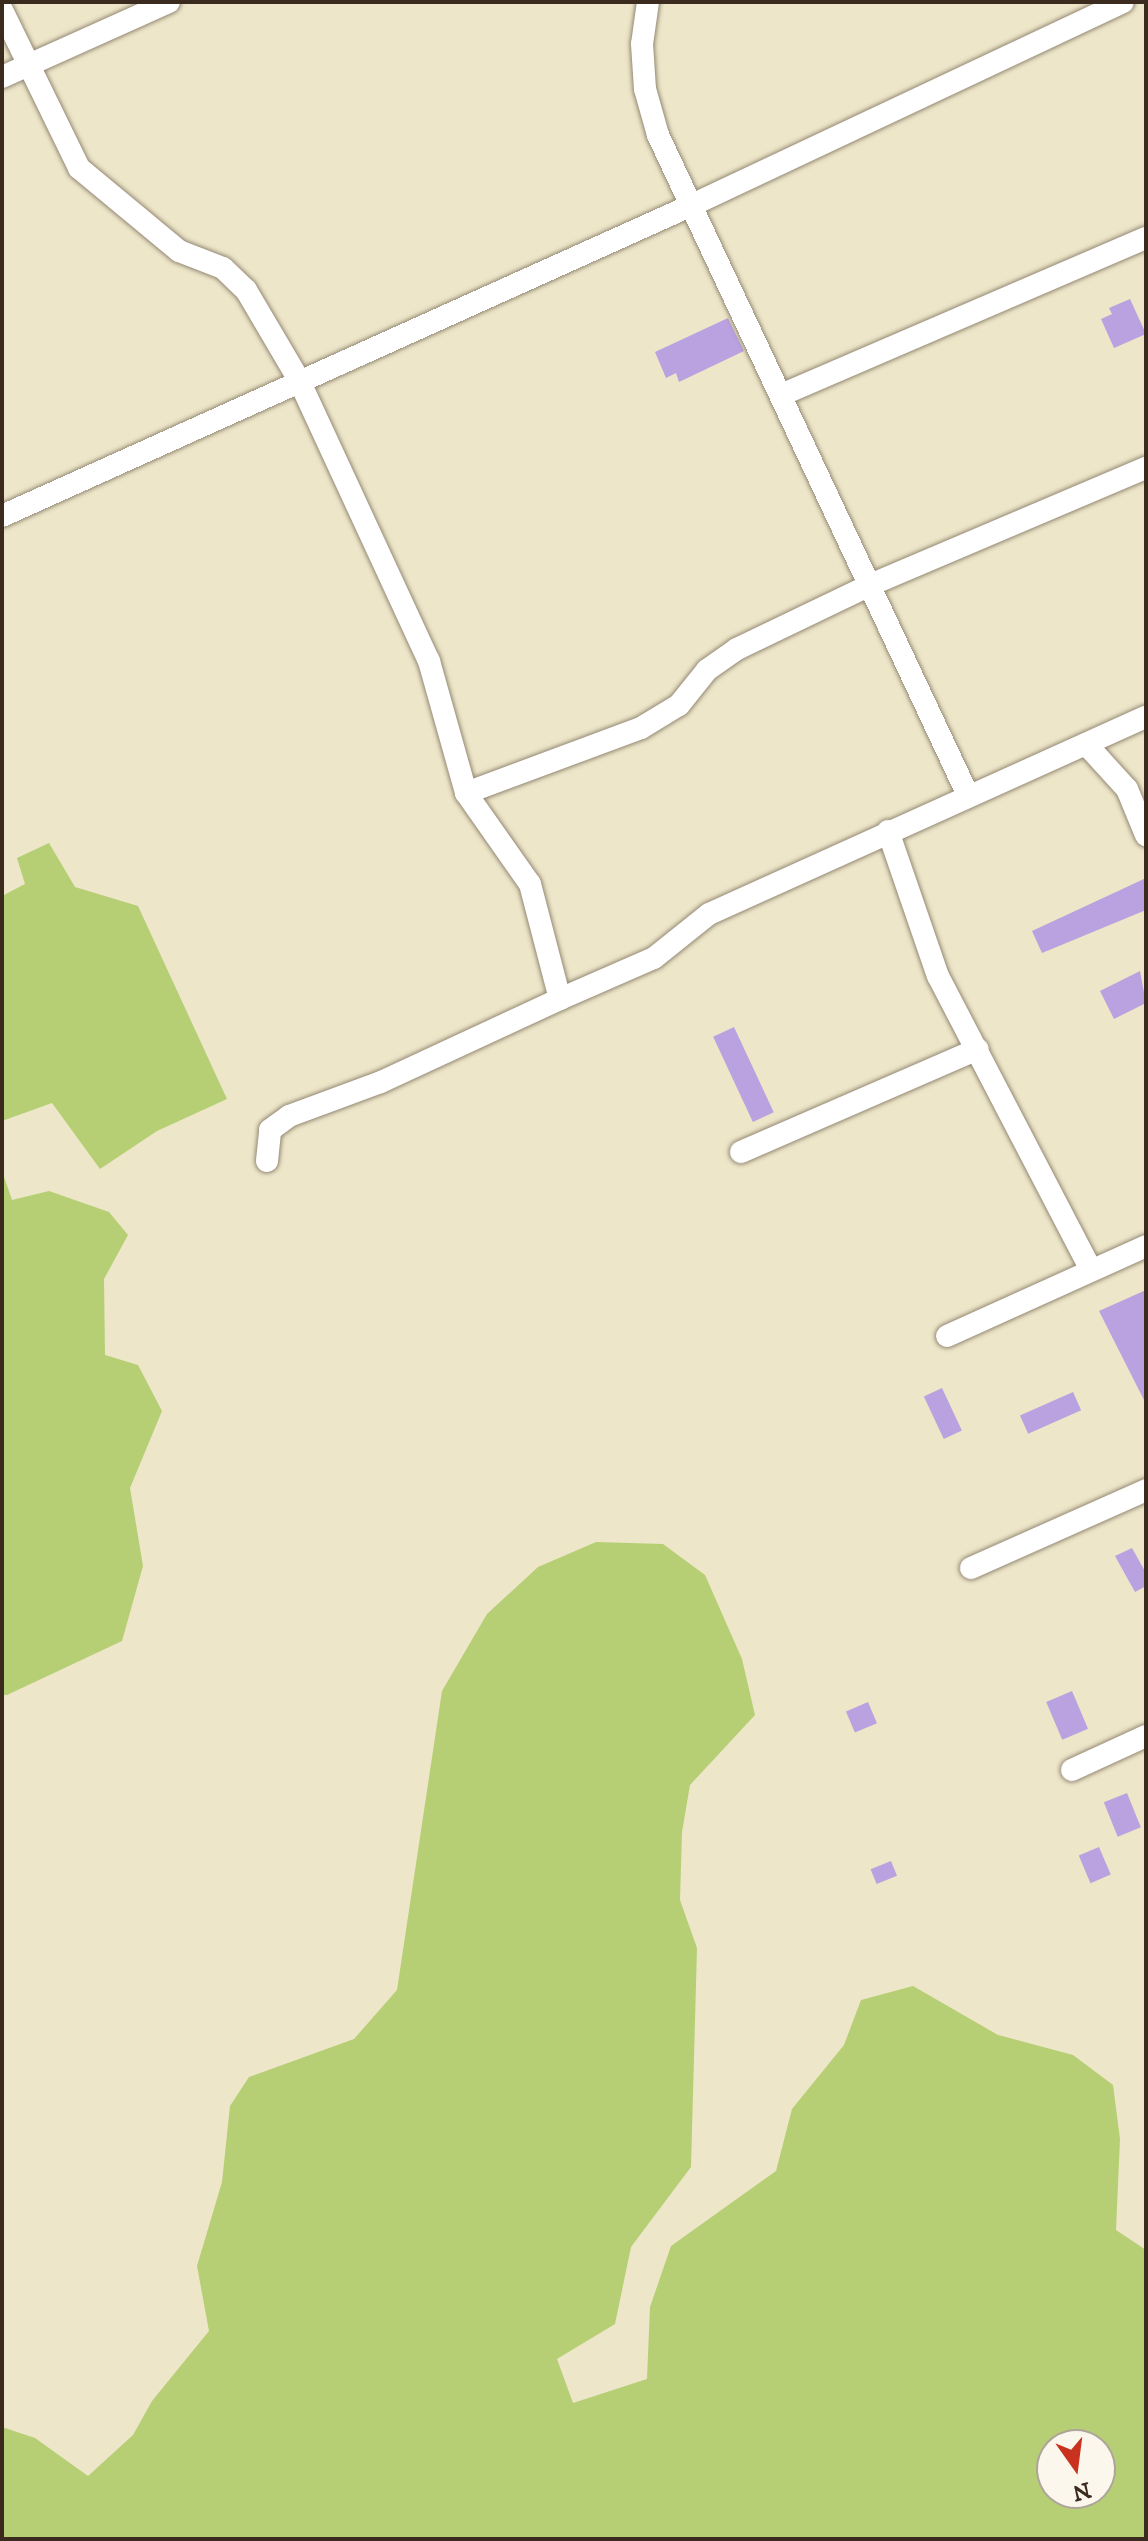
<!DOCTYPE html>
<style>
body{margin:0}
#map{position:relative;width:1148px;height:2541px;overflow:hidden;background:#ede6c9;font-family:"IM FELL DW Pica",serif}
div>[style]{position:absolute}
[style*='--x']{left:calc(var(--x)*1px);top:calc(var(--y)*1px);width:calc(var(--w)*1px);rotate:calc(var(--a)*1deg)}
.green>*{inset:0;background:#b6cf74}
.building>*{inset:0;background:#baa1e0;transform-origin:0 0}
.roads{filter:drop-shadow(0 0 2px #948874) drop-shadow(0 0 2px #948874)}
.street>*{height:22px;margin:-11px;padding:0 11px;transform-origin:11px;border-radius:11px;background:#fff}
span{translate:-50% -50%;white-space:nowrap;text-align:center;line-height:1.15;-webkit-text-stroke:6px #fbf7ec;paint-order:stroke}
.frame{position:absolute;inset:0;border:4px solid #3b2a1e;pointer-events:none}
.north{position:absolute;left:1036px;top:2429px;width:80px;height:80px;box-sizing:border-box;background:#fbf7ec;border:2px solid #aea59a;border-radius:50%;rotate:166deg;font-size:22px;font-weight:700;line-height:32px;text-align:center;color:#3b2a1e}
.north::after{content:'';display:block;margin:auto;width:28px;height:36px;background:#c8321e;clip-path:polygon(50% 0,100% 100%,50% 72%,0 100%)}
</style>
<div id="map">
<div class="green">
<i style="clip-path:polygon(49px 843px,75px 887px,138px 906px,227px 1099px,157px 1131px,100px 1169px,52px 1103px,2px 1121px,2px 896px,25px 884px,17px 858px)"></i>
<i style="clip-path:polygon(2px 1171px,12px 1200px,49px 1191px,109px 1212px,128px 1235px,104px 1279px,105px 1355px,138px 1365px,162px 1411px,130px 1488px,143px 1566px,122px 1641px,7px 1695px,2px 1695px)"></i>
<i style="clip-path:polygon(evenodd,596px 1542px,663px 1544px,705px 1575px,742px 1659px,755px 1715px,690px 1785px,682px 1832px,680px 1900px,697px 1948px,691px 2167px,631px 2247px,615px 2324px,557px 2359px,573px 2403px,647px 2379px,650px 2307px,671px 2246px,776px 2171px,792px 2109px,844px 2045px,861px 2000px,913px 1986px,998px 2035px,1073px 2055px,1113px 2085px,1120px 2139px,1116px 2230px,1146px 2250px,1146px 2539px,2px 2539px,2px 2427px,35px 2438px,88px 2476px,133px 2435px,152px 2401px,209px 2331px,197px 2266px,222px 2182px,230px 2106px,249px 2077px,354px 2039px,397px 1990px,442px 1691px,487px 1614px,538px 1567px,596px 1542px,1052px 2445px,1100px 2445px,1100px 2493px,1052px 2493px,1052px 2445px)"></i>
</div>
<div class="building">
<i style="clip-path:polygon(1130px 299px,1146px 334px,1114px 348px,1101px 319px,1112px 314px,1109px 308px)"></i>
<i style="clip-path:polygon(728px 318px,744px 351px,679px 382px,676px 373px,666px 378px,655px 352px)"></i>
<i style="clip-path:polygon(1146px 878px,1146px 910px,1042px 953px,1032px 931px)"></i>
<i style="clip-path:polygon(1140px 971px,1146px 1003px,1114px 1019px,1100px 991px)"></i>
<i style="left:734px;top:1027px;width:94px;height:23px;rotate:65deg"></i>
<i style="clip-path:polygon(1146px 1290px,1146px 1404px,1099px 1311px)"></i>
<i style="left:942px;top:1388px;width:47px;height:20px;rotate:65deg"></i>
<i style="left:1073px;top:1392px;width:20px;height:58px;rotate:66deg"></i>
<i style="clip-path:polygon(1132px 1548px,1146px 1573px,1146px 1586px,1135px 1592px,1115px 1556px)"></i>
<i style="left:1072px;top:1691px;width:41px;height:28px;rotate:67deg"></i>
<i style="left:868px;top:1702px;width:23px;height:24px;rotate:67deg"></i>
<i style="left:1127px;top:1793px;width:37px;height:25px;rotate:68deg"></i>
<i style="left:1099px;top:1847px;width:30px;height:22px;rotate:67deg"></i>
<i style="left:891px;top:1861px;width:16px;height:22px;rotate:68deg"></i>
</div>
<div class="roads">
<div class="street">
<i style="--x:648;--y:2;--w:42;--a:98.1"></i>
<i style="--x:642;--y:44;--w:45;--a:86.2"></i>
<i style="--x:645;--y:89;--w:48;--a:74.2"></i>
<i style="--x:658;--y:135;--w:727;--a:64.85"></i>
<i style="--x:2;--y:10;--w:176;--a:64"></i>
<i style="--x:79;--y:168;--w:130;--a:39.7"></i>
<i style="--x:179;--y:251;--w:47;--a:21.1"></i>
<i style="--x:223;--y:268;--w:32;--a:44"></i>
<i style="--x:246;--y:290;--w:104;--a:59.5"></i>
<i style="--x:299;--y:380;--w:310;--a:65.2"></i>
<i style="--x:429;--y:661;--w:137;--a:74.3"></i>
<i style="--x:466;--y:793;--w:111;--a:54.9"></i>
<i style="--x:530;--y:884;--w:119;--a:75.4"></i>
<i style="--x:560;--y:999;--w:103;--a:-23.6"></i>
<i style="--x:654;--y:958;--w:70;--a:-38.7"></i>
<i style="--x:709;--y:914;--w:479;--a:-24.3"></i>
<i style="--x:2;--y:77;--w:183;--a:-24.2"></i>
<i style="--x:781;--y:395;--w:397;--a:-23.3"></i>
<i style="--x:2;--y:516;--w:757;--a:-24.26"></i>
<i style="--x:692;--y:205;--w:476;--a:-25.2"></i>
<i style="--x:1086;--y:744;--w:61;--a:47.7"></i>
<i style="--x:1127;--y:789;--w:50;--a:67.6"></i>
<i style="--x:466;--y:793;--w:187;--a:-20.4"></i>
<i style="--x:641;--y:728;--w:44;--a:-31.2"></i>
<i style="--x:679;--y:705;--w:45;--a:-51.3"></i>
<i style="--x:707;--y:670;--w:37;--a:-35"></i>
<i style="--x:737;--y:649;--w:148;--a:-25.7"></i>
<i style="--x:870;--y:585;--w:300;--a:-23"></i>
<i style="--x:888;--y:831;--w:153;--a:71"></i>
<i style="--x:938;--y:976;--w:331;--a:62.5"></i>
<i style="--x:741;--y:1152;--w:258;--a:-23.5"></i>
<i style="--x:267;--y:1161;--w:31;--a:-84"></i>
<i style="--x:270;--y:1130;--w:24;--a:-36"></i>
<i style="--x:289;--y:1116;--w:98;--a:-20.3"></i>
<i style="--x:381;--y:1082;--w:197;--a:-24.9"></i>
<i style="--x:947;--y:1336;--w:218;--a:-24.3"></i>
<i style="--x:971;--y:1568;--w:192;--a:-24"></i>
<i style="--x:1072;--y:1770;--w:81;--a:-24.7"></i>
</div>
</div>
<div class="frame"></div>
<div class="north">N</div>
</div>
